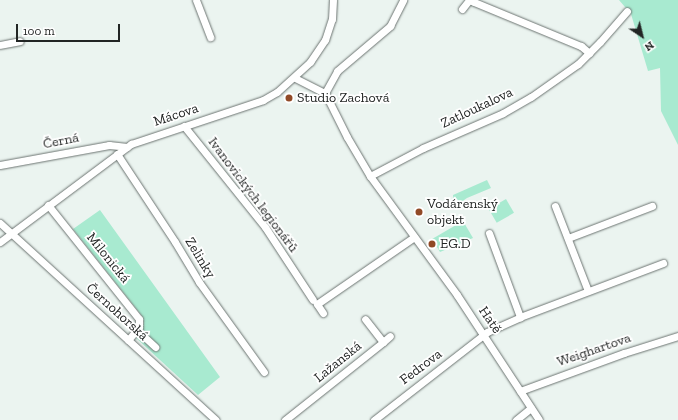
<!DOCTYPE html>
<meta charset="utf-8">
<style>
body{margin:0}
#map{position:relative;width:678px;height:420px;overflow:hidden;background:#ebf4f0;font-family:"Zilla Slab",serif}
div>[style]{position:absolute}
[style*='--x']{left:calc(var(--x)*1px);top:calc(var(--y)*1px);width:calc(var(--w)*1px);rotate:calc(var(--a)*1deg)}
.green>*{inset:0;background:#a8ead0;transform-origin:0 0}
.roads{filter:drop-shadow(0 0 1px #6c7471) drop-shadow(0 0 1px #6c7471)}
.minor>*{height:7px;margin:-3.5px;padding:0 3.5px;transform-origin:3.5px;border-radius:3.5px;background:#fff}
.dots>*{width:11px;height:11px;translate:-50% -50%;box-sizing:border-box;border:2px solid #fff;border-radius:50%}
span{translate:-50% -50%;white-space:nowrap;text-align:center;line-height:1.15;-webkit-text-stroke:3.5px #fff;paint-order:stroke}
.poi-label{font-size:14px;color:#222524}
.left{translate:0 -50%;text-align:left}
.street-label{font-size:14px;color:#222524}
.north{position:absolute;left:622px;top:16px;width:40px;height:40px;-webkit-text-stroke:3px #fff;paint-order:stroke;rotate:145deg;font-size:11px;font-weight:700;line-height:16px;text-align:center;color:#222524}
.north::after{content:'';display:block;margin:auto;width:14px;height:18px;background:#222524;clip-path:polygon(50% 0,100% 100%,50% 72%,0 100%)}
.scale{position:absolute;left:16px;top:24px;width:104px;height:18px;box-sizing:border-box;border:2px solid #222524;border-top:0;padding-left:5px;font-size:12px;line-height:14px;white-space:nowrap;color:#222524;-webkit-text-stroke:3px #fff;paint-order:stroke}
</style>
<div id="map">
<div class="green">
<i style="clip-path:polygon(619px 0,678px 0,678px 145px,661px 111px,660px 68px,648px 71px,631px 14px)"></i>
<i style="clip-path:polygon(487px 180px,491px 188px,467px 198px,454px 207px,453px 195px)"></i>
<i style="left:506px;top:199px;width:16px;height:20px;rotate:60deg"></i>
<i style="clip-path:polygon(100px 210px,220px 377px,198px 395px,135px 337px,142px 329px,144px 323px,142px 316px,73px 229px)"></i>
<i style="clip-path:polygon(463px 221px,473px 238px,440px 252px,432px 239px)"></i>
</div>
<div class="roads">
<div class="minor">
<i style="--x:196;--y:0;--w:40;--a:69"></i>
<i style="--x:462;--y:9;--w:11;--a:-52"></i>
<i style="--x:469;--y:0;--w:5;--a:22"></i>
<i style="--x:474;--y:2;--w:116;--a:22.4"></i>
<i style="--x:581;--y:46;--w:11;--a:41"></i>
<i style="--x:0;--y:45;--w:20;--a:-11"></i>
<i style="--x:295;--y:78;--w:34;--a:27"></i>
<i style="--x:325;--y:93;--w:49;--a:63.4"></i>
<i style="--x:347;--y:137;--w:45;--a:59.5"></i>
<i style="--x:370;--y:176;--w:147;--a:53.8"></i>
<i style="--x:457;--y:295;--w:149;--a:56.7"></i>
<i style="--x:325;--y:93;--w:25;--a:-61"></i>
<i style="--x:337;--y:71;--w:70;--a:-40.3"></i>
<i style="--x:390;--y:26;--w:29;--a:-63"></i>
<i style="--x:184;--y:126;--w:129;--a:51.3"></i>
<i style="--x:265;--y:227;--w:87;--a:56.7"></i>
<i style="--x:117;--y:154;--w:105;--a:56.6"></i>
<i style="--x:175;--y:242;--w:47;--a:59"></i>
<i style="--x:199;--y:282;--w:111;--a:54.2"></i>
<i style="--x:0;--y:165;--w:111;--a:-10.4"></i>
<i style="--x:109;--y:145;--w:18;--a:6"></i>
<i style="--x:370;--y:176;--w:60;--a:-27.8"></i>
<i style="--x:423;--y:148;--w:87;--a:-23.6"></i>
<i style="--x:503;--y:113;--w:32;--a:-30"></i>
<i style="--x:531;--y:97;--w:57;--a:-35.1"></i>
<i style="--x:578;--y:64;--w:31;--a:-45"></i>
<i style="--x:600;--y:42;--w:41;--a:-48.9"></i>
<i style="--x:48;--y:205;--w:146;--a:51.4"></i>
<i style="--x:139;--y:319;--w:8;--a:90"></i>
<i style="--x:139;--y:327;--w:17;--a:130"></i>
<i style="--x:555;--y:206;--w:91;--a:68.8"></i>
<i style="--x:0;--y:223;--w:292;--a:42.4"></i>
<i style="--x:489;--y:233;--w:90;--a:69.7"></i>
<i style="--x:568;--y:238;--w:90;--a:-20.9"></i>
<i style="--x:0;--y:242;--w:164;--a:-36.8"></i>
<i style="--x:131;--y:144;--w:139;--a:-18.4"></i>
<i style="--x:263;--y:100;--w:16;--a:-30"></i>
<i style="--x:277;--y:92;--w:45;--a:-42.3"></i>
<i style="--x:310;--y:62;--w:27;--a:-56"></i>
<i style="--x:325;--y:40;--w:22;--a:-72"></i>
<i style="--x:332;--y:19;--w:19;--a:-87"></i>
<i style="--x:323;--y:313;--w:11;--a:-124"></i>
<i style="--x:317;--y:304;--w:118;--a:-34.6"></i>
<i style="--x:137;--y:330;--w:25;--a:43"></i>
<i style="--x:383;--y:342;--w:9;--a:-41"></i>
<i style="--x:520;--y:391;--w:111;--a:-20.1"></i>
<i style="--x:624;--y:353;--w:57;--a:-17.5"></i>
<i style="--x:285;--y:420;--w:125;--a:-38.5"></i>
<i style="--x:383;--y:342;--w:29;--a:-128"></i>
<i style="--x:374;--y:420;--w:143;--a:-37.9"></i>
<i style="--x:487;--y:332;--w:36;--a:-24"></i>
<i style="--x:520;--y:317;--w:153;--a:-20.7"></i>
<i style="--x:516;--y:420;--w:19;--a:-39"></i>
</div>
</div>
<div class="dots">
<i style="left:289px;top:98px;background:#914a27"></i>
<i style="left:419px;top:212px;background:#914a27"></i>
<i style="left:432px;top:244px;background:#914a27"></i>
</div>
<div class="poi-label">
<span class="left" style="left:297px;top:98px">Studio Zachová</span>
<span class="left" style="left:427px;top:212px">Vodárenský<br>objekt</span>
<span class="left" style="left:440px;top:244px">EG.D</span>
</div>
<div class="street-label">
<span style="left:477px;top:108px;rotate:-25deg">Zatloukalova</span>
<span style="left:176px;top:115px;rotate:-18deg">Mácova</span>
<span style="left:61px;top:141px;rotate:-11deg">Černá</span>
<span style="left:253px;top:195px;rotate:53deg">Ivanovických legionářů</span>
<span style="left:108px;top:258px;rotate:51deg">Milonická</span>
<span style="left:200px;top:258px;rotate:59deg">Zelinky</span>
<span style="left:117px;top:312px;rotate:42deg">Černohorská</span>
<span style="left:490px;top:320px;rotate:56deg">Hatě</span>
<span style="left:594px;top:350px;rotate:-19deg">Weighartova</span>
<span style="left:338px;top:362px;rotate:-39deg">Lažanská</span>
<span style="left:421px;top:367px;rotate:-37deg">Fedrova</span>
</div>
<div class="north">N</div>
<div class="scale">100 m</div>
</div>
